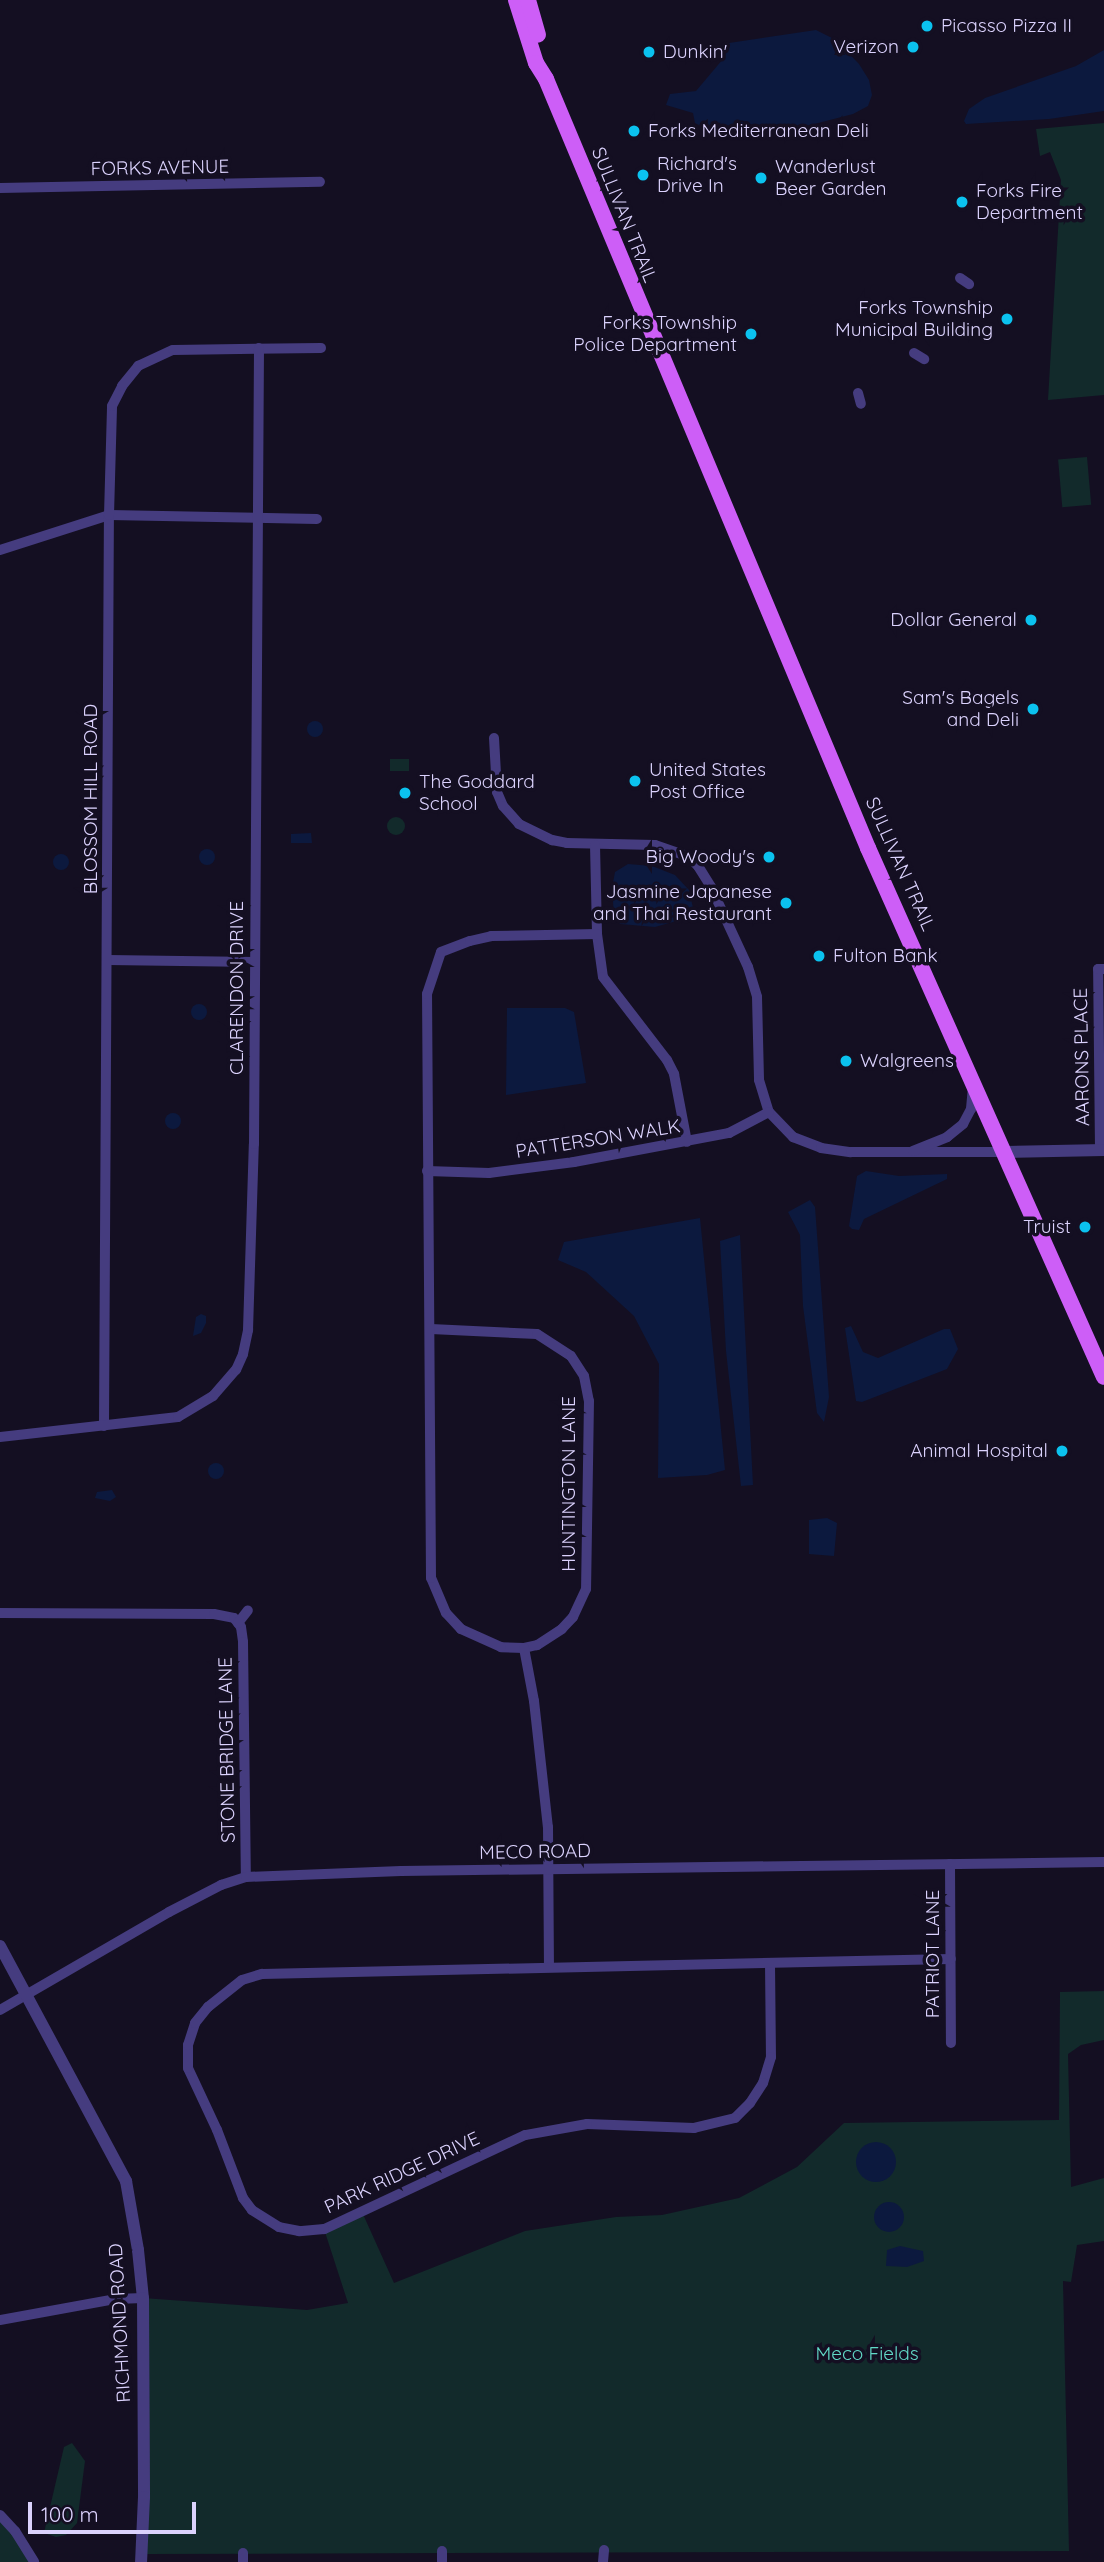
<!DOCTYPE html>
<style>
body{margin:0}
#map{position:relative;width:1104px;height:2562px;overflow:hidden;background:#140f22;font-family:Quicksand,sans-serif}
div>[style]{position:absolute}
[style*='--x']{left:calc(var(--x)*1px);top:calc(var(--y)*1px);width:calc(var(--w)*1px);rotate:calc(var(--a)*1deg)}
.green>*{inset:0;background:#122a2b;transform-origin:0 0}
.round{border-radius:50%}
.water>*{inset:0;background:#0c193e}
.minor>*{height:10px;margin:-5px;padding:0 5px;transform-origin:5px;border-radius:5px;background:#453c7f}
.tertiary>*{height:12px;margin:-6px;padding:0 6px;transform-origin:6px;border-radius:6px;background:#453c7f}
.primary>*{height:16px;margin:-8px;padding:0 8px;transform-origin:8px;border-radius:8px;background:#cd5ef7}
.dots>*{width:19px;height:19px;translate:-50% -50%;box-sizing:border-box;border:4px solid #140f22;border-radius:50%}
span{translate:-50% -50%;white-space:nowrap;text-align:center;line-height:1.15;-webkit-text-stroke:7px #140f22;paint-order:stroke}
.poi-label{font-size:19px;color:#dbd2fd}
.left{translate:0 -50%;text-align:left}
.right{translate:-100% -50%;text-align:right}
.street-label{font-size:19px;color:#dbd2fd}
.park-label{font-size:19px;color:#61d9c7}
.scale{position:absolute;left:28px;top:2502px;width:168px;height:32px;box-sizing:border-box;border:4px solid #dbd2fd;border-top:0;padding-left:9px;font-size:21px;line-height:24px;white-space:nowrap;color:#dbd2fd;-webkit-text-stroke:5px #140f22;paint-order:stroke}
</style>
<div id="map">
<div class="green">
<i style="clip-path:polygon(1104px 123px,1104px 395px,1048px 400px,1061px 180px,1050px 152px,1040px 156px,1036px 129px)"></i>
<i style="left:1087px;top:457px;width:48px;height:29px;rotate:85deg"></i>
<i style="left:390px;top:759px;width:19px;height:12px"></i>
<i class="round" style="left:387px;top:817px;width:18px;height:18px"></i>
<i style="clip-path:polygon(1104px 1991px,1104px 2040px,1081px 2045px,1068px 2054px,1071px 2187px,1104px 2178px,1104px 2241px,1077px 2245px,1071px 2282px,1063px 2281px,1069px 2551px,141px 2554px,143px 2298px,307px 2310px,348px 2303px,324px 2229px,362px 2212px,394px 2283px,525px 2231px,616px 2217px,662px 2215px,739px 2198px,797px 2167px,844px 2123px,1059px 2120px,1060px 1992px)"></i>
<i style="clip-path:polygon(72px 2443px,85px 2461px,77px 2523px,66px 2535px,56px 2537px,44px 2533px,64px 2447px)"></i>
<i style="clip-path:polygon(0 2515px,34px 2562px,0 2562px)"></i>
</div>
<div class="water">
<i style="clip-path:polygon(816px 30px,836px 40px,859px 64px,869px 80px,872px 95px,868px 106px,853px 114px,795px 129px,750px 134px,715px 133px,695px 123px,693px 113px,666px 105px,670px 94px,696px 91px,723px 59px,729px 43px)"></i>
<i style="clip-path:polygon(1104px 50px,1104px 111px,1049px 119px,966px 124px,964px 121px,969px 109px,985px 98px,1076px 66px)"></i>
<i class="round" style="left:307px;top:721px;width:16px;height:16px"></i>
<i style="clip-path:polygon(311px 833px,312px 843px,291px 843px,291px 834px)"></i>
<i class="round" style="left:199px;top:849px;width:16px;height:16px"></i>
<i class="round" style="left:53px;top:854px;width:16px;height:16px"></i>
<i style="clip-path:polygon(628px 864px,652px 866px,675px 875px,689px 890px,693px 908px,687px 918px,655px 927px,620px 924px,614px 915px,612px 888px,615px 872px)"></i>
<i class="round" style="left:191px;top:1004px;width:16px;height:16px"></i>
<i style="clip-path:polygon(507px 1008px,565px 1008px,574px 1012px,586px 1083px,506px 1095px)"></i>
<i class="round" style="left:165px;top:1113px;width:16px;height:16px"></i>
<i style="clip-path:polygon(866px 1171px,899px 1176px,947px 1174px,947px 1179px,864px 1219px,859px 1230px,852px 1229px,849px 1226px,857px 1176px)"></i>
<i style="clip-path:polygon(810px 1200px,815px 1207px,829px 1397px,824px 1422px,817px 1413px,803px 1306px,800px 1235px,788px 1212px)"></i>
<i style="clip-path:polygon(700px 1218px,725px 1470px,707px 1475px,658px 1478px,659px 1364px,634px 1316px,586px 1272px,558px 1260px,564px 1242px)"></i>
<i style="clip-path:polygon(740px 1235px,753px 1485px,741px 1486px,726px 1351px,720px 1241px)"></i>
<i style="clip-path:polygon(201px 1314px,206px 1316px,206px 1323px,201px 1333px,193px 1336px,196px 1317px)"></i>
<i style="clip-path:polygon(851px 1326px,863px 1352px,878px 1358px,944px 1329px,950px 1329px,958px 1349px,947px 1369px,862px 1402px,856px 1401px,845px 1328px)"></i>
<i class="round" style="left:208px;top:1463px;width:16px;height:16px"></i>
<i style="clip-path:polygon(112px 1490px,116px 1497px,110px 1501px,95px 1498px,97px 1492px)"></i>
<i style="clip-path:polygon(827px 1518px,837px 1523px,834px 1556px,809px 1554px,809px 1520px)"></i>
<i class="round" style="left:856px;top:2142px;width:40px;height:40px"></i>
<i class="round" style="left:874px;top:2202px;width:30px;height:30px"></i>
<i style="clip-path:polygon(900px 2246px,923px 2251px,924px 2261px,907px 2267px,886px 2266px,887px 2250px)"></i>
</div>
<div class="minor">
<i style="--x:0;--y:188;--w:320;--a:-1.1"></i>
<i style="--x:960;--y:278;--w:11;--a:34"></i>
<i style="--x:914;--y:353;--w:12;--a:31"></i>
<i style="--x:858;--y:393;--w:11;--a:75"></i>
<i style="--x:0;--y:550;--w:114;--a:-17.8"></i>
<i style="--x:109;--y:515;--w:208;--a:1.1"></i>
<i style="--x:494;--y:738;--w:54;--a:86.8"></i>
<i style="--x:497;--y:792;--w:15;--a:67"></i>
<i style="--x:503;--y:806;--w:24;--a:48"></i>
<i style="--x:519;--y:824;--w:37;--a:26"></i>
<i style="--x:552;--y:840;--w:15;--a:11"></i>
<i style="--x:567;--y:843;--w:88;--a:1.3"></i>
<i style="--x:655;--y:845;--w:36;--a:19"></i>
<i style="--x:689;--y:857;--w:13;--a:45"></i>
<i style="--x:698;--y:866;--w:25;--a:58"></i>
<i style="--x:711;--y:887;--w:88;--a:65.2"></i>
<i style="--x:748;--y:967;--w:31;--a:73"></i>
<i style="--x:757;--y:997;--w:83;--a:88.6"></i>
<i style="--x:759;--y:1080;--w:34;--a:73"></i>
<i style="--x:769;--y:1112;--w:35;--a:46"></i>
<i style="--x:793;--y:1137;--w:30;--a:21"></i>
<i style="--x:821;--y:1148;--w:30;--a:8"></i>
<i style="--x:851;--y:1152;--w:154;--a:0"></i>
<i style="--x:595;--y:845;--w:89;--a:88.7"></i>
<i style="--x:597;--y:934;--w:43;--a:82.1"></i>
<i style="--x:603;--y:977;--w:105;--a:52.4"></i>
<i style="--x:667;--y:1060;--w:16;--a:63"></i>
<i style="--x:674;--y:1074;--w:69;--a:79.2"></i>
<i style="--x:108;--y:960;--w:147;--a:0.8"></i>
<i style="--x:1100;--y:1150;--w:181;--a:-90.6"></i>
<i style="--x:1098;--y:969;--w:6;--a:0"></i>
<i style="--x:913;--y:1151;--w:37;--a:-22"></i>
<i style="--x:947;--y:1137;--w:21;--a:-39"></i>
<i style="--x:963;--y:1124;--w:17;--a:-62"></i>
<i style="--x:971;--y:1109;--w:23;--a:-85"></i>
<i style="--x:427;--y:1171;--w:62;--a:1.8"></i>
<i style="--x:489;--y:1173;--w:86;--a:-7.4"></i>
<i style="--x:574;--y:1162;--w:158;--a:-10.6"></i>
<i style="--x:729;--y:1133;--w:45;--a:-27.7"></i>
<i style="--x:431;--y:1329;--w:106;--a:2.7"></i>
<i style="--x:537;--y:1334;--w:40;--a:32.9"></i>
<i style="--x:571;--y:1356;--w:24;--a:57"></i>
<i style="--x:584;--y:1376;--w:25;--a:79"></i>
<i style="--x:589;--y:1401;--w:188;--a:90.9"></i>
<i style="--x:586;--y:1589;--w:31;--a:115"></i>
<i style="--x:573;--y:1617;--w:16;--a:133"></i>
<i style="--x:562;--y:1629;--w:30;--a:147"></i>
<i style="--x:537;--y:1645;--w:13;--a:167"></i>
<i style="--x:524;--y:1648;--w:23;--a:-178"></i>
<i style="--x:501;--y:1647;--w:44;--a:-155.8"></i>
<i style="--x:461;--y:1629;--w:22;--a:-133"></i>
<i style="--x:446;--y:1613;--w:38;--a:-113"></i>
<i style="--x:431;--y:1578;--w:584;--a:-90.39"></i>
<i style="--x:427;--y:994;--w:44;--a:-71.6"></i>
<i style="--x:441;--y:952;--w:31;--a:-21"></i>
<i style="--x:470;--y:941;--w:22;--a:-13"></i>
<i style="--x:491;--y:936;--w:106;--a:-1.1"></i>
<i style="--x:104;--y:1426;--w:911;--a:-89.69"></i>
<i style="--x:109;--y:515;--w:109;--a:-88.4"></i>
<i style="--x:112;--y:406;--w:22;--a:-63"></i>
<i style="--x:122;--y:386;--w:26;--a:-51"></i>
<i style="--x:138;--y:366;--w:38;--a:-25"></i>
<i style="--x:173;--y:350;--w:148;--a:-0.8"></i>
<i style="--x:0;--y:1437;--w:179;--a:-6.4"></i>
<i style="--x:178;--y:1417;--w:41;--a:-31"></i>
<i style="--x:213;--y:1396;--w:35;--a:-49"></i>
<i style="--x:236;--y:1370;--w:17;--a:-66"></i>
<i style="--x:243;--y:1354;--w:25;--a:-78"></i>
<i style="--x:248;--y:1330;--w:186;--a:-88.2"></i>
<i style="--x:254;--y:1144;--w:796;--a:-89.64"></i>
<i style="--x:0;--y:1613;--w:214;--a:0.3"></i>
<i style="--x:214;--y:1614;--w:20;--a:11"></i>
<i style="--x:234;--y:1618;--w:11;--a:52"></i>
<i style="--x:241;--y:1627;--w:15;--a:82"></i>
<i style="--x:243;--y:1642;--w:235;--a:89.3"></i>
<i style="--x:238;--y:1623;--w:16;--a:-52"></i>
<i style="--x:524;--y:1648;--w:54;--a:79.3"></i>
<i style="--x:534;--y:1701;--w:127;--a:83.7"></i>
<i style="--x:548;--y:1827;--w:140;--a:89.6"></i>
<i style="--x:950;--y:1864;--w:179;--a:89.7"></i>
<i style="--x:770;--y:1964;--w:93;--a:89.4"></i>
<i style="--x:771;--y:2057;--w:27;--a:107"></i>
<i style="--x:763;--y:2083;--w:24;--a:123"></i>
<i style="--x:750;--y:2103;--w:21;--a:135"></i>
<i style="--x:735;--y:2118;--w:42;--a:166.3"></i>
<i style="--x:694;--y:2128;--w:107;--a:-177.9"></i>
<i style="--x:587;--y:2124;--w:63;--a:169.9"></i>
<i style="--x:525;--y:2135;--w:222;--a:154.9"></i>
<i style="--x:324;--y:2229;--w:25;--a:175"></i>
<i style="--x:299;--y:2231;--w:20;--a:-169"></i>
<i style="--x:279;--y:2227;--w:32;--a:-148"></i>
<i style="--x:252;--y:2210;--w:15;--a:-127"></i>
<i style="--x:243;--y:2198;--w:73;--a:-110.9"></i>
<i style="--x:217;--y:2130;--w:68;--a:-115.1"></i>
<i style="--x:188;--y:2068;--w:23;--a:-90"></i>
<i style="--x:188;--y:2045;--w:23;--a:-72"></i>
<i style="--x:195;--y:2023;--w:21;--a:-51"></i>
<i style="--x:208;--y:2007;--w:43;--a:-38.5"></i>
<i style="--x:242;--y:1980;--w:21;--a:-17"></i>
<i style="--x:262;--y:1974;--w:689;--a:-1.25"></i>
<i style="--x:0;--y:2010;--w:195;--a:-30.1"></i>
<i style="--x:169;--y:1912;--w:59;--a:-27.4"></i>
<i style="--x:221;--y:1885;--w:26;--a:-18"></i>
<i style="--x:246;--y:1877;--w:155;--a:-2.2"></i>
<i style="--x:401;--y:1871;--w:703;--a:-0.73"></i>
<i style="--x:0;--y:2320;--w:118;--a:-10.3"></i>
<i style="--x:116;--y:2299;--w:27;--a:-2"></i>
<i style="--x:0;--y:2515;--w:22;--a:47"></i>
<i style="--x:15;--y:2531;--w:36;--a:58"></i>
<i style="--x:243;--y:2562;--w:9;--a:-90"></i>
<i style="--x:442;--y:2562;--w:11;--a:-90"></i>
<i style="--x:603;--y:2562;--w:12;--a:-85"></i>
</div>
<div class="tertiary">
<i style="--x:1006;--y:1152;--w:98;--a:-1.2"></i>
<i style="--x:0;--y:1946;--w:267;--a:61.8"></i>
<i style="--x:126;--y:2181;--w:70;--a:80.1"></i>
<i style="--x:138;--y:2250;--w:48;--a:84.1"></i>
<i style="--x:143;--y:2298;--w:199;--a:89.7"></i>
<i style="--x:144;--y:2497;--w:65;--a:92.6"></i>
</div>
<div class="primary">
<i style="--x:516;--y:0;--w:66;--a:72.4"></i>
<i style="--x:536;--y:63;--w:19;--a:58"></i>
<i style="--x:546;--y:79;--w:834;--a:67.28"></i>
<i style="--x:868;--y:848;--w:579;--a:65.96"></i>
<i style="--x:528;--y:0;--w:36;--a:74"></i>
</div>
<div class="dots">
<i style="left:927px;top:26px;background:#0bc2ef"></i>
<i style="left:913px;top:47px;background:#0bc2ef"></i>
<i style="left:649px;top:52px;background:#0bc2ef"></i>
<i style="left:634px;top:131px;background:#0bc2ef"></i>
<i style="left:643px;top:175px;background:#0bc2ef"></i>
<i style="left:761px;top:178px;background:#0bc2ef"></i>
<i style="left:962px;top:202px;background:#0bc2ef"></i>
<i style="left:1007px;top:319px;background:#0bc2ef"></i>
<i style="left:751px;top:334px;background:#0bc2ef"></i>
<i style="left:1031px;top:620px;background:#0bc2ef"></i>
<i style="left:1033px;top:709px;background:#0bc2ef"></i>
<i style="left:635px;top:781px;background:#0bc2ef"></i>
<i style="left:405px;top:793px;background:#0bc2ef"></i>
<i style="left:769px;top:857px;background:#0bc2ef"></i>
<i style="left:786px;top:903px;background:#0bc2ef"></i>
<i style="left:819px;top:956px;background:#0bc2ef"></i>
<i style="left:846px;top:1061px;background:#0bc2ef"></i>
<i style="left:1085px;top:1227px;background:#0bc2ef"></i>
<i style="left:1062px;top:1451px;background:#0bc2ef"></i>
</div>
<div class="poi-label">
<span class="left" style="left:941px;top:26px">Picasso Pizza II</span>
<span class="right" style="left:899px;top:47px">Verizon</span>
<span class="left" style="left:663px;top:52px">Dunkin'</span>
<span class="left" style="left:648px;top:131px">Forks Mediterranean Deli</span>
<span class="left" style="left:657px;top:175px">Richard's<br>Drive In</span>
<span class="left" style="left:775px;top:178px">Wanderlust<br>Beer Garden</span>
<span class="left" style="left:976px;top:202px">Forks Fire<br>Department</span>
<span class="right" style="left:993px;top:319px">Forks Township<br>Municipal Building</span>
<span class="right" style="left:737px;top:334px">Forks Township<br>Police Department</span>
<span class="right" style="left:1017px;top:620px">Dollar General</span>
<span class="right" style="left:1019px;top:709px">Sam's Bagels<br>and Deli</span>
<span class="left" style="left:649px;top:781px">United States<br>Post Office</span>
<span class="left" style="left:419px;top:793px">The Goddard<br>School</span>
<span class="right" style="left:755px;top:857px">Big Woody's</span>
<span class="right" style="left:772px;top:903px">Jasmine Japanese<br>and Thai Restaurant</span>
<span class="left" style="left:833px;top:956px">Fulton Bank</span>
<span class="left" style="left:860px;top:1061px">Walgreens</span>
<span class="right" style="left:1071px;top:1227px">Truist</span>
<span class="right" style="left:1048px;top:1451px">Animal Hospital</span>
</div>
<div class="street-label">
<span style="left:160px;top:168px;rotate:-1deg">FORKS AVENUE</span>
<span style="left:624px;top:215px;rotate:68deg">SULLIVAN TRAIL</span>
<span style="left:91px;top:799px;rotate:-90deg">BLOSSOM HILL ROAD</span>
<span style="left:900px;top:864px;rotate:66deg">SULLIVAN TRAIL</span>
<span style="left:237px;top:988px;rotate:-90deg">CLARENDON DRIVE</span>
<span style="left:1082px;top:1057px;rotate:-91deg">AARONS PLACE</span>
<span style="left:598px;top:1139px;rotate:-9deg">PATTERSON WALK</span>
<span style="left:569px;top:1484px;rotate:-90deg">HUNTINGTON LANE</span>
<span style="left:227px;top:1750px;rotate:-91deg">STONE BRIDGE LANE</span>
<span style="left:535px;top:1852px;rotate:-1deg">MECO ROAD</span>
<span style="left:933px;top:1954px;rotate:-90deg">PATRIOT LANE</span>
<span style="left:402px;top:2173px;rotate:-25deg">PARK RIDGE DRIVE</span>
<span style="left:120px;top:2323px;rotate:-93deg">RICHMOND ROAD</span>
</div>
<div class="park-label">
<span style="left:867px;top:2354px">Meco Fields</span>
</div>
<div class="scale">100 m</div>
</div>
